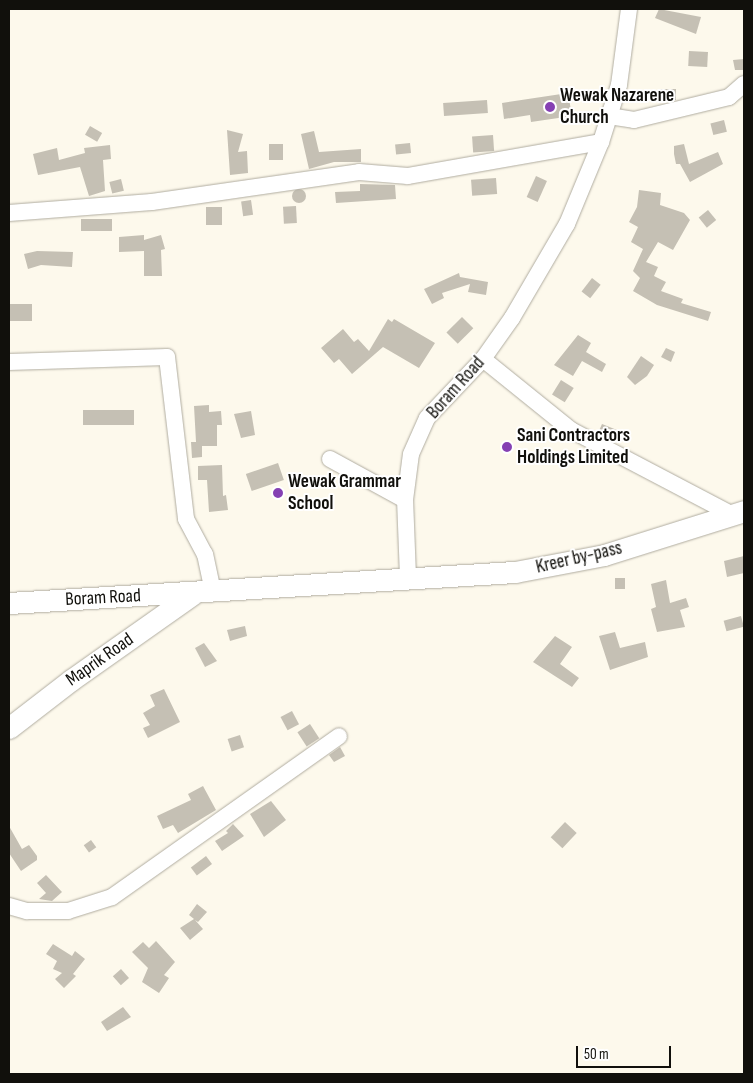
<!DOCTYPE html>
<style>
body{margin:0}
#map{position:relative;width:753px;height:1083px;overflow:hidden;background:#fdf9ec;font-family:"Sofia Sans Condensed",sans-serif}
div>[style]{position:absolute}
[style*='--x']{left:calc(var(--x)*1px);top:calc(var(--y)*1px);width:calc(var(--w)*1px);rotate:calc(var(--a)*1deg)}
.building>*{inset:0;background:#c5c0b4;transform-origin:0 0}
.round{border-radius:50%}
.roads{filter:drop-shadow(0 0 1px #b0aca0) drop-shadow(0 0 1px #b0aca0)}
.minor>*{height:16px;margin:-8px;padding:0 8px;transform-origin:8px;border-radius:8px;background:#fff}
.major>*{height:21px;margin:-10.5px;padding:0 10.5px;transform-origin:10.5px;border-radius:10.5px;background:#fff}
.dots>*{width:14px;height:14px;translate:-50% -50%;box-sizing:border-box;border:2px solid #fff;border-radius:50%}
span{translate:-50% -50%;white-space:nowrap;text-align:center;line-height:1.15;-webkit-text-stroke:4px #fff;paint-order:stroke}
.poi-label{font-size:19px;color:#11100c;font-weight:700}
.left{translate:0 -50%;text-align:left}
.street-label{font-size:19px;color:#11100c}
.frame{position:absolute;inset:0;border:10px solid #11100c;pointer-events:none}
.scale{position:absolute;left:576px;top:1046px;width:95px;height:22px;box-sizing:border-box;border:2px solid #11100c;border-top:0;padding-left:6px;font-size:15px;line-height:18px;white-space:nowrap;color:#11100c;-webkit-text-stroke:4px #fff;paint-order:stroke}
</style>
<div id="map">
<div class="building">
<i style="clip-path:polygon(659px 9px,701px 17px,696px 34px,655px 18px)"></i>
<i style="left:689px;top:51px;width:19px;height:15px;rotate:3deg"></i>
<i style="clip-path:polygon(744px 59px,744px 70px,735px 70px,733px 60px)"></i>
<i style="left:660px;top:89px;width:16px;height:11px"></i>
<i style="clip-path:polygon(568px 93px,572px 116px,531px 122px,530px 115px,504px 119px,502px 103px)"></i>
<i style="left:487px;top:100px;width:13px;height:44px;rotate:86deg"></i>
<i style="left:724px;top:120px;width:12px;height:14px;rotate:76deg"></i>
<i style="left:90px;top:126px;width:14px;height:10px;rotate:30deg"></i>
<i style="clip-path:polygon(227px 130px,243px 134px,238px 152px,247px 151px,248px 173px,230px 175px)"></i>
<i style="clip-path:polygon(314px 131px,319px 152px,361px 149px,361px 162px,334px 162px,309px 169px,301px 134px)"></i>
<i style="left:493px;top:135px;width:16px;height:21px;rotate:86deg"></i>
<i style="left:410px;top:143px;width:10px;height:15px;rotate:84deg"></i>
<i style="left:269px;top:144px;width:14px;height:16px"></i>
<i style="clip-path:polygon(684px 144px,689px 164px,718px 152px,723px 164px,690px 182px,680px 164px,676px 164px,674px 154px,674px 146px)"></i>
<i style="clip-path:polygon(110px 145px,111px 159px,103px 160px,105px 191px,89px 196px,80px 167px,38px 175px,33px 154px,57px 148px,59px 160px,85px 153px,84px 148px)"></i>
<i style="left:536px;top:176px;width:12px;height:23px;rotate:24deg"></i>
<i style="left:496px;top:178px;width:16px;height:25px;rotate:86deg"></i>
<i style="left:121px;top:179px;width:12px;height:12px;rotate:76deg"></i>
<i style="clip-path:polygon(360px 184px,395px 185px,396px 199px,336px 203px,335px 192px,360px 191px)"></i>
<i class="round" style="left:292px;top:189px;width:14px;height:14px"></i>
<i style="clip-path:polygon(639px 190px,661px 193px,660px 205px,684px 213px,690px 220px,673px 250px,658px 242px,646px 262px,658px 267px,654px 276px,666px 282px,661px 291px,683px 299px,681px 303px,711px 312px,708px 321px,657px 305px,633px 291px,640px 278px,633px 271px,643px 249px,631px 242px,638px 227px,629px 222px,637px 207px)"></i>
<i style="left:251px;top:200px;width:15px;height:10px;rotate:82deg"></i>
<i style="left:296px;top:206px;width:17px;height:13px;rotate:87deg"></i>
<i style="left:206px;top:207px;width:16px;height:18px"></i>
<i style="left:708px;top:210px;width:13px;height:12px;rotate:51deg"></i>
<i style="left:112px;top:219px;width:12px;height:31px;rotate:90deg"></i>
<i style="clip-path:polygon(144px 235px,144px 240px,161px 235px,165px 249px,161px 250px,162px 276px,144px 276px,144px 251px,119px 252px,119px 237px)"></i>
<i style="clip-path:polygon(37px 251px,73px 252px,72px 267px,41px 265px,28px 269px,24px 254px)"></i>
<i style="clip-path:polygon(459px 273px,460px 277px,488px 282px,486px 295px,468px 292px,470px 284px,442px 293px,444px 298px,432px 304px,424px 289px)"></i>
<i style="left:592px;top:278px;width:11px;height:17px;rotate:38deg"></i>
<i style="left:9px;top:304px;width:23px;height:17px"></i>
<i style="left:462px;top:317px;width:16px;height:22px;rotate:45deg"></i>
<i style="clip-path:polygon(388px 319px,392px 322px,394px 319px,435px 343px,419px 368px,383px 347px,352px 374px,339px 359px,334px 363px,321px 348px,343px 329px,354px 342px,358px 339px,369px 351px)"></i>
<i style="clip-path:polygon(578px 335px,591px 343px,586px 352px,606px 364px,602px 372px,582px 361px,573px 376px,554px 365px)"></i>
<i style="clip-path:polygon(666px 348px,675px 352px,671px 362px,661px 357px)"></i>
<i style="clip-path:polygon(641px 356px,654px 365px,647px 376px,635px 385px,627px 377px)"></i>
<i style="left:561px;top:380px;width:15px;height:17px;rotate:32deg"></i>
<i style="clip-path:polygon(209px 405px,209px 412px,221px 411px,222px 425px,217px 425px,217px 446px,202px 446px,202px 457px,192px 458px,191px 442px,196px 442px,194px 406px)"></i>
<i style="left:134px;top:410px;width:15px;height:51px;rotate:90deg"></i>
<i style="clip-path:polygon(251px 411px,255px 435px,241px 438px,234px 414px)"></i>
<i style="clip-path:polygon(602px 424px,617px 430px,612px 440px,598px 433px)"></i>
<i style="left:278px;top:463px;width:18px;height:34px;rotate:71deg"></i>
<i style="clip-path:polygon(222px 465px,223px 496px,226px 495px,228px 510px,209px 512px,207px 480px,198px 480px,198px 466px)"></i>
<i style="clip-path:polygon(744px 556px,744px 573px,727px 577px,724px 561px)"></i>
<i style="left:615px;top:578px;width:10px;height:11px"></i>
<i style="clip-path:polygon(666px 580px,670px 603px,686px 598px,689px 607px,680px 610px,685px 627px,657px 632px,651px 609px,656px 607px,651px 584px)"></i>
<i style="left:741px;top:616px;width:11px;height:18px;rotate:75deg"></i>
<i style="clip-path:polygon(245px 626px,247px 636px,230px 641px,227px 630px)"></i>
<i style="clip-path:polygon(615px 632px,620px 648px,645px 642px,648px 657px,610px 670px,599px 636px)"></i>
<i style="clip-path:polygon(555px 636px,572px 647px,560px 664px,579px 678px,572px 687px,533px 662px)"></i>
<i style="clip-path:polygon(204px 643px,217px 661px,205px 667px,195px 648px)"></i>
<i style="clip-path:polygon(164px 689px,180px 722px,148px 738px,143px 728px,150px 725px,143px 713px,155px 706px,150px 695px)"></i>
<i style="left:292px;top:711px;width:15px;height:13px;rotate:62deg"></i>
<i style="left:310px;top:724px;width:17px;height:15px;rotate:57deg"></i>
<i style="left:240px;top:735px;width:13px;height:13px;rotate:72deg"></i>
<i style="clip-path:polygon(340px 747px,345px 756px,334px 762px,329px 755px)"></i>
<i style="clip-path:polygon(203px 786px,216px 810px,178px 833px,173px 825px,163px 829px,157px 816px,191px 800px,188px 794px)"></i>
<i style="clip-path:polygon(271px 801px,286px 820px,264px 837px,250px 814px)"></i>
<i style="left:565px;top:822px;width:16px;height:21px;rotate:43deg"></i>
<i style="clip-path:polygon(233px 824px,244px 836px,222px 851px,215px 841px,228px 833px,226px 831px)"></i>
<i style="clip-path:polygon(9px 826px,22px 849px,29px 845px,37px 856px,37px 860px,21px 871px,9px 853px)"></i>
<i style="left:91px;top:840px;width:9px;height:9px;rotate:54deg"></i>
<i style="left:206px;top:856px;width:10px;height:19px;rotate:53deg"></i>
<i style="clip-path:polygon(46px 875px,62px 892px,52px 901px,39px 899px,46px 893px,37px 883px)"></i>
<i style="clip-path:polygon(197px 904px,207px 912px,198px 922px,195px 920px,203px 929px,190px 940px,180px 928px,194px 919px,189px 915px)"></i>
<i style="clip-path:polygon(156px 941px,175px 962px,164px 975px,169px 978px,159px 993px,142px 982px,148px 968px,132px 952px,143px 942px,149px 948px)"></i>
<i style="clip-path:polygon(53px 944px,72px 956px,75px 951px,85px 959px,73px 974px,76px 976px,64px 988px,55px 979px,62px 973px,53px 969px,57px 961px,46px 954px)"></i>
<i style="left:121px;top:969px;width:12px;height:11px;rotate:48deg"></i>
<i style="clip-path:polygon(123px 1007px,131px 1017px,107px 1031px,101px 1022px)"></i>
</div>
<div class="roads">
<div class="minor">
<i style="--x:609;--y:116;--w:25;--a:9"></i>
<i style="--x:634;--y:120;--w:98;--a:-13.6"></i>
<i style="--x:729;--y:97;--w:20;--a:-41"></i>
<i style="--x:9;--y:213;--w:143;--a:-4.4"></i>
<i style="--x:152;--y:202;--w:209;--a:-8.2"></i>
<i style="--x:359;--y:172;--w:49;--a:4.7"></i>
<i style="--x:408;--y:176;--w:196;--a:-10"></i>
<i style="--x:483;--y:359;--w:113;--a:38.9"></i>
<i style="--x:571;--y:430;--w:183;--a:27.7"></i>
<i style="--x:9;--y:362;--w:158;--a:-1.8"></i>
<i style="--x:167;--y:357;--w:163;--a:83.3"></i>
<i style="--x:186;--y:519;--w:40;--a:62"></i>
<i style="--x:205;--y:554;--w:40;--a:78"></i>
<i style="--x:330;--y:459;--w:85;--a:28.7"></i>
<i style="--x:408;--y:577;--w:77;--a:-92.2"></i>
<i style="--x:405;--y:500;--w:46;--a:-82.6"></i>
<i style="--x:411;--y:454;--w:39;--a:-66"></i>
<i style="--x:427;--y:418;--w:81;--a:-46.5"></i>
<i style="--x:483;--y:359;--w:50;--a:-54.7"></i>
<i style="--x:512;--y:318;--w:109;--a:-59.7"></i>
<i style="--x:567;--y:224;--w:89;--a:-67.5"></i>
<i style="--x:601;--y:142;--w:60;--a:-72.5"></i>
<i style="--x:619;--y:85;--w:77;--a:-82.5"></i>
<i style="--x:9;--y:906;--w:19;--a:16"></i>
<i style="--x:27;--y:911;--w:41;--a:0"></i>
<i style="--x:68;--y:911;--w:46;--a:-17.7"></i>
<i style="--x:112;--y:897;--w:278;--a:-35.3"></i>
</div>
<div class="major">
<i style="--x:9;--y:603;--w:507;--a:-3.51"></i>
<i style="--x:515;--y:572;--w:91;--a:-10.8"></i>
<i style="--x:604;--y:555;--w:147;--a:-17.4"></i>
<i style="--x:9;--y:728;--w:78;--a:-37.7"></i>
<i style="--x:71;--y:680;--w:149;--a:-35.2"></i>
</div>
</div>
<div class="dots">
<i style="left:550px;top:107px;background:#8540b3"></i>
<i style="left:507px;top:447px;background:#8540b3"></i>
<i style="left:278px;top:493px;background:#8540b3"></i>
</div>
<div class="poi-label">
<span class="left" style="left:560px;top:107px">Wewak Nazarene<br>Church</span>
<span class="left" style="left:517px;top:447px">Sani Contractors<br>Holdings Limited</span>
<span class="left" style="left:288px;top:493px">Wewak Grammar<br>School</span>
</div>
<div class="street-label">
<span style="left:456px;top:388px;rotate:-48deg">Boram Road</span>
<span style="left:579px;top:558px;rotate:-13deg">Kreer by-pass</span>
<span style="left:103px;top:598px;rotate:-3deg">Boram Road</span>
<span style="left:100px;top:660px;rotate:-35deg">Maprik Road</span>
</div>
<div class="frame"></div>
<div class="scale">50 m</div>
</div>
